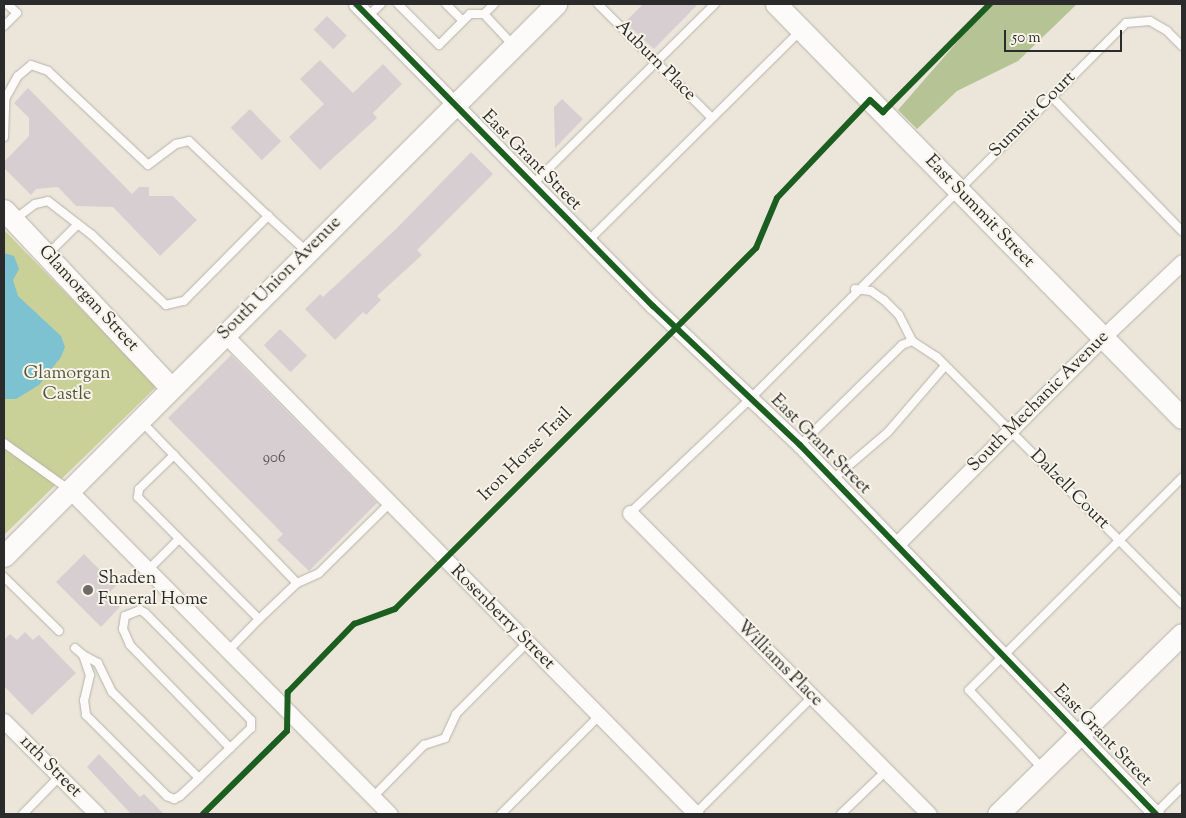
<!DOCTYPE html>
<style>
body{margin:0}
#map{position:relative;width:1186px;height:818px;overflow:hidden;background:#ece6da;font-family:"Sorts Mill Goudy",serif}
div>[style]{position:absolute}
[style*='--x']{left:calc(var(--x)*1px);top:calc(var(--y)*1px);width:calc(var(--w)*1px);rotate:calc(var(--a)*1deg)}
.green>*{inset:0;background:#c9d199}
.forest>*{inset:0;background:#b6c394}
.water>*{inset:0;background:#7dc2d1}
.building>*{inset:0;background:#d7ced1;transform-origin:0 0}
.path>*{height:2.5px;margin-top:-1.25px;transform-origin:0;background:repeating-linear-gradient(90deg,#d4d2d0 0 1px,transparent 0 5px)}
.roads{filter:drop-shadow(0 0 1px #b6b2ab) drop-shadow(0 0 1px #b6b2ab)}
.lane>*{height:8px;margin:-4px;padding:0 4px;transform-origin:4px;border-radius:4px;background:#fcfbf9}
.street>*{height:15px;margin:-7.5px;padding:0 7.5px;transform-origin:7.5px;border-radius:7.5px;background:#fcfbf9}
.secondary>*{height:21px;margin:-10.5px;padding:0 10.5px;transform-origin:10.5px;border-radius:10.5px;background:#fcfbf9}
.cycleway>*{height:6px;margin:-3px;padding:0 3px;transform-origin:3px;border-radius:3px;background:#1b5e20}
.dots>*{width:14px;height:14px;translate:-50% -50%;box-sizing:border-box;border:2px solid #f7f3e8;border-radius:50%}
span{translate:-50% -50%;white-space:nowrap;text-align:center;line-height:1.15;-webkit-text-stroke:4px #f7f3e8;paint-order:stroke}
.number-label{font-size:15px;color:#565454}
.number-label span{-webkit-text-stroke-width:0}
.street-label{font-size:18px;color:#2b2b2b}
.park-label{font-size:18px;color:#52583c}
.poi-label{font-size:18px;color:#2b2b2b}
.left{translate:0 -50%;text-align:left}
.frame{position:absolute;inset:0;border:5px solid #2b2b2b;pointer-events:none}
.scale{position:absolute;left:1004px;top:30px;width:118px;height:22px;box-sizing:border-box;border:2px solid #2b2b2b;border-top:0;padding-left:6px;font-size:15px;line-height:18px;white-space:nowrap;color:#2b2b2b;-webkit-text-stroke:4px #f7f3e8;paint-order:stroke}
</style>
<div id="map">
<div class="green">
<i style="clip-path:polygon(4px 230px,157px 386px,4px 535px)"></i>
</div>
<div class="forest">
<i style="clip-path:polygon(990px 4px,1077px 4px,1018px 61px,957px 91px,917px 129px,898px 110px)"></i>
</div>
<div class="water">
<i style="clip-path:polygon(4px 253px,14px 256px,19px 269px,13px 280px,18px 296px,61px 336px,65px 347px,61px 357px,39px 385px,16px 399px,4px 399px)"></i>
</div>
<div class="building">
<i style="clip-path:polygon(643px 4px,698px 4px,654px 49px,625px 22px)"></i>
<i style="left:327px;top:16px;width:28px;height:19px;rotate:45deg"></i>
<i style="clip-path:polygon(320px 60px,353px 93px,383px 64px,402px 84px,373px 113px,377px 118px,320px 170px,289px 137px,324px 104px,300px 79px)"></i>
<i style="clip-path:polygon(28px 88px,132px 194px,139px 187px,149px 187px,149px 196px,173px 196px,197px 220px,160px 256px,113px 207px,76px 206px,58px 187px,36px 189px,31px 195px,4px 168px,4px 162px,29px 136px,29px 118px,14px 103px)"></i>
<i style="clip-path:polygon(562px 99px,583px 119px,555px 148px,554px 107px)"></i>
<i style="left:250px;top:109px;width:45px;height:27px;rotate:46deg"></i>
<i style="clip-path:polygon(471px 152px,493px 174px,417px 250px,422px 255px,377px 296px,381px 300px,366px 315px,363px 312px,335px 340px,305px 309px,320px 294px,323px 297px,396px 229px)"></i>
<i style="left:280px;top:329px;width:38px;height:23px;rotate:45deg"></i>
<i style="clip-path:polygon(231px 355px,377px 503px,309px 571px,277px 540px,283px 534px,168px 418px)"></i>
<i style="clip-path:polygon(84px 554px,116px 586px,108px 594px,120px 607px,101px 627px,56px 582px)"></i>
<i style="clip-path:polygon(25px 632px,33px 640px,39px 635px,76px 673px,32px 715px,4px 686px,4px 640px,10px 634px,17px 640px)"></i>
<i style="clip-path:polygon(99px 754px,140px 797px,144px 794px,164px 814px,131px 814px,87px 767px)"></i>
</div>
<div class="path">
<i style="--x:4;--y:472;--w:13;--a:-27"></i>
</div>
<div class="roads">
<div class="lane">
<i style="--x:398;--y:4;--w:58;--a:45"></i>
<i style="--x:439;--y:45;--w:44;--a:-45"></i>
<i style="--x:470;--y:14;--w:14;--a:0"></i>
<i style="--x:484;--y:14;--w:42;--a:46.9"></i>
<i style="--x:446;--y:4;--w:24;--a:45"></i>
<i style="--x:598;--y:4;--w:161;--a:45"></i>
<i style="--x:484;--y:14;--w:14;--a:-45"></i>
<i style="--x:368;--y:16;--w:18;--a:-43"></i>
<i style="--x:4;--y:26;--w:18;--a:-45"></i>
<i style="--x:17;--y:13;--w:13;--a:-138"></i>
<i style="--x:1051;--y:96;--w:188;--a:45.9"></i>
<i style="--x:4;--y:137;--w:38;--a:-88"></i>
<i style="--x:5;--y:99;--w:26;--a:-61"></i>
<i style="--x:18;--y:76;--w:17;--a:-40"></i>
<i style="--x:31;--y:65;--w:18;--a:19"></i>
<i style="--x:48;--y:71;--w:137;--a:43.2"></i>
<i style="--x:148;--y:165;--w:35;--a:-37"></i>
<i style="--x:176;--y:144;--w:13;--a:-13"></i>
<i style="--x:189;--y:141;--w:109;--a:43.5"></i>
<i style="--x:533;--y:184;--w:256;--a:-44.7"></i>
<i style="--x:15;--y:219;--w:25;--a:-37"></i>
<i style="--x:35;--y:204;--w:13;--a:-13"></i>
<i style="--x:48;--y:201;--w:56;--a:37.7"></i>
<i style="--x:92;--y:235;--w:102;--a:43.4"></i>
<i style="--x:166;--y:305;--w:18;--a:-13"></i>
<i style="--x:184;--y:301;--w:120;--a:-45.3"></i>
<i style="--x:268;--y:216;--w:52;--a:42.6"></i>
<i style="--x:589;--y:240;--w:298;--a:-44.7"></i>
<i style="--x:48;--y:254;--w:42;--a:-45"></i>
<i style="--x:855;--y:289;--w:16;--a:7"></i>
<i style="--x:871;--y:291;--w:16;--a:35"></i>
<i style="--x:884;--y:300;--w:21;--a:45"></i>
<i style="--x:899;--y:315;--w:29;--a:63"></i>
<i style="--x:141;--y:421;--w:225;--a:46.1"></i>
<i style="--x:297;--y:583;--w:52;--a:136.5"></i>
<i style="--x:259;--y:619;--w:172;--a:-134.8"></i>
<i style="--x:138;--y:497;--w:8;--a:-83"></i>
<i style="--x:139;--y:489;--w:49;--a:-44.2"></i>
<i style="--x:4;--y:443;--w:79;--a:35.7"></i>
<i style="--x:800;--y:445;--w:143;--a:-44.4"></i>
<i style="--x:902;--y:345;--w:11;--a:-22"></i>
<i style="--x:912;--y:341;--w:30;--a:33"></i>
<i style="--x:937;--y:357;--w:348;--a:45.2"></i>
<i style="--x:833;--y:479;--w:72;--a:-40.5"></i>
<i style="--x:888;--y:432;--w:87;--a:-49.2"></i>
<i style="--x:630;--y:513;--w:167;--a:-43.5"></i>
<i style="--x:751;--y:398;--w:530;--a:-45"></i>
<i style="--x:1126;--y:23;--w:24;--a:-5"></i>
<i style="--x:1150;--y:21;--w:20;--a:30"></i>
<i style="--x:1167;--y:31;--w:21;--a:45"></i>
<i style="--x:148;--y:570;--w:44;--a:-45"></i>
<i style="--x:4;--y:577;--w:77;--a:44.5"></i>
<i style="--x:297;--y:583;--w:24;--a:-24"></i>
<i style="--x:319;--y:573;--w:98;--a:-44.6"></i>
<i style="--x:75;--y:648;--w:11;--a:41"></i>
<i style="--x:228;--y:651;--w:45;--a:-45.9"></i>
<i style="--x:1043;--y:769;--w:108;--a:-133.1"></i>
<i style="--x:969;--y:690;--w:301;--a:-44.9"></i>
<i style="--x:199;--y:778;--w:122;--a:-135.3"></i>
<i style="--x:112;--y:692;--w:32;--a:-116"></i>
<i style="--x:98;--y:663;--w:17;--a:-152"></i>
<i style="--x:83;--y:655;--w:21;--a:71"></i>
<i style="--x:90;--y:675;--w:26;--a:103"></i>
<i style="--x:84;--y:700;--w:15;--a:82"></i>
<i style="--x:86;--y:715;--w:115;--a:45"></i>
<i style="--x:167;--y:796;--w:8;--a:23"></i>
<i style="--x:174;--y:799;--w:7;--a:-27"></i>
<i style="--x:180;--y:796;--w:26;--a:-43"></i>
<i style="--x:199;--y:778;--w:72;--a:-43.9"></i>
<i style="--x:251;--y:728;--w:8;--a:-90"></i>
<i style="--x:251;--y:720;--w:151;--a:-134.7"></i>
<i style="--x:145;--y:613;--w:6;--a:-149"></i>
<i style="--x:140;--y:610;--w:16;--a:158"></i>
<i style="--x:125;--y:616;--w:13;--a:99"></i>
<i style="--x:123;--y:629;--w:17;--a:66"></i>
<i style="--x:130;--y:645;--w:144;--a:45.8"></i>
<i style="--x:373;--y:797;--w:73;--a:-45.6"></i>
<i style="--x:424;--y:745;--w:22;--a:-18"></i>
<i style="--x:445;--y:738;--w:26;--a:-65"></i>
<i style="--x:456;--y:714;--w:100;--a:-45"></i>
<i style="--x:23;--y:814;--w:52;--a:-45.8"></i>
<i style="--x:501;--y:814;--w:139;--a:-45"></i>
<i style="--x:695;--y:814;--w:165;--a:-45"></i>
<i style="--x:841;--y:814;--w:62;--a:-43.7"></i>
<i style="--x:1155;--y:814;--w:38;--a:-45"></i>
</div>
<div class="street">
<i style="--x:356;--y:4;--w:424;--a:45.5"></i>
<i style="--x:653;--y:306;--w:202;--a:43.4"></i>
<i style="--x:800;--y:445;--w:513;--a:46.03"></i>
<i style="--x:224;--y:334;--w:673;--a:45.48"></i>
<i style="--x:69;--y:490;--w:456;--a:45.3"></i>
<i style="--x:630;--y:513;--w:424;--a:45.2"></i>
<i style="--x:897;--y:544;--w:291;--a:-45.1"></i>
<i style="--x:1102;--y:338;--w:110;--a:-43.5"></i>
<i style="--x:4;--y:721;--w:132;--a:45"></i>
</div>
<div class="secondary">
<i style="--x:776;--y:4;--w:580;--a:45.56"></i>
<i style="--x:4;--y:210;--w:244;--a:46.8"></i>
<i style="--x:4;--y:556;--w:781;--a:-45"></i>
<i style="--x:998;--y:814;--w:257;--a:-44.4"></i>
</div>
</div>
<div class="cycleway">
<i style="--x:356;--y:4;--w:424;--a:45.5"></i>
<i style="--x:653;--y:306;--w:202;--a:43.4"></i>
<i style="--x:800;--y:445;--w:513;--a:46.03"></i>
<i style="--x:203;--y:814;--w:118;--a:-44.7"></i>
<i style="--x:287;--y:731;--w:39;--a:-89"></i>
<i style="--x:288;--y:692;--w:95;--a:-45.9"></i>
<i style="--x:354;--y:624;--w:44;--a:-20.1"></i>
<i style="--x:395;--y:609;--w:511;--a:-45"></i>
<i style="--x:756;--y:248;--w:54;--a:-67.2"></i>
<i style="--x:777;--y:198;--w:135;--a:-46.5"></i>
<i style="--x:870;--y:100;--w:18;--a:43"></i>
<i style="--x:883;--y:112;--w:152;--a:-45.3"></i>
</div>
<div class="dots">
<i style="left:88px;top:590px;background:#6f6c68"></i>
</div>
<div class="number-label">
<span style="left:274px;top:459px">906</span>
</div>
<div class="street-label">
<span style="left:655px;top:61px;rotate:45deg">Auburn Place</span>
<span style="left:1033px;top:115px;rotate:-45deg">Summit Court</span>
<span style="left:531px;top:161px;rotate:45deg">East Grant Street</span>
<span style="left:979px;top:212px;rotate:46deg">East Summit Street</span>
<span style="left:280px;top:279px;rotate:-45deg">South Union Avenue</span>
<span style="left:88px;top:299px;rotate:47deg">Glamorgan Street</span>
<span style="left:1039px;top:402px;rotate:-45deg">South Mechanic Avenue</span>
<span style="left:820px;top:445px;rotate:45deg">East Grant Street</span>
<span style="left:526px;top:455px;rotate:-45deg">Iron Horse Trail</span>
<span style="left:1069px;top:490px;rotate:45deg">Dalzell Court</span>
<span style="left:502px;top:618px;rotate:45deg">Rosenberry Street</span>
<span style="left:779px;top:664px;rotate:45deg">Williams Place</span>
<span style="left:1102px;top:736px;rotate:46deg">East Grant Street</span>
<span style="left:50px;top:767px;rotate:45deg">11th Street</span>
</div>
<div class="park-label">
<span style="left:67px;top:385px">Glamorgan<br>Castle</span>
</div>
<div class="poi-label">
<span class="left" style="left:98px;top:590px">Shaden<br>Funeral Home</span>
</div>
<div class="frame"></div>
<div class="scale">50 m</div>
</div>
